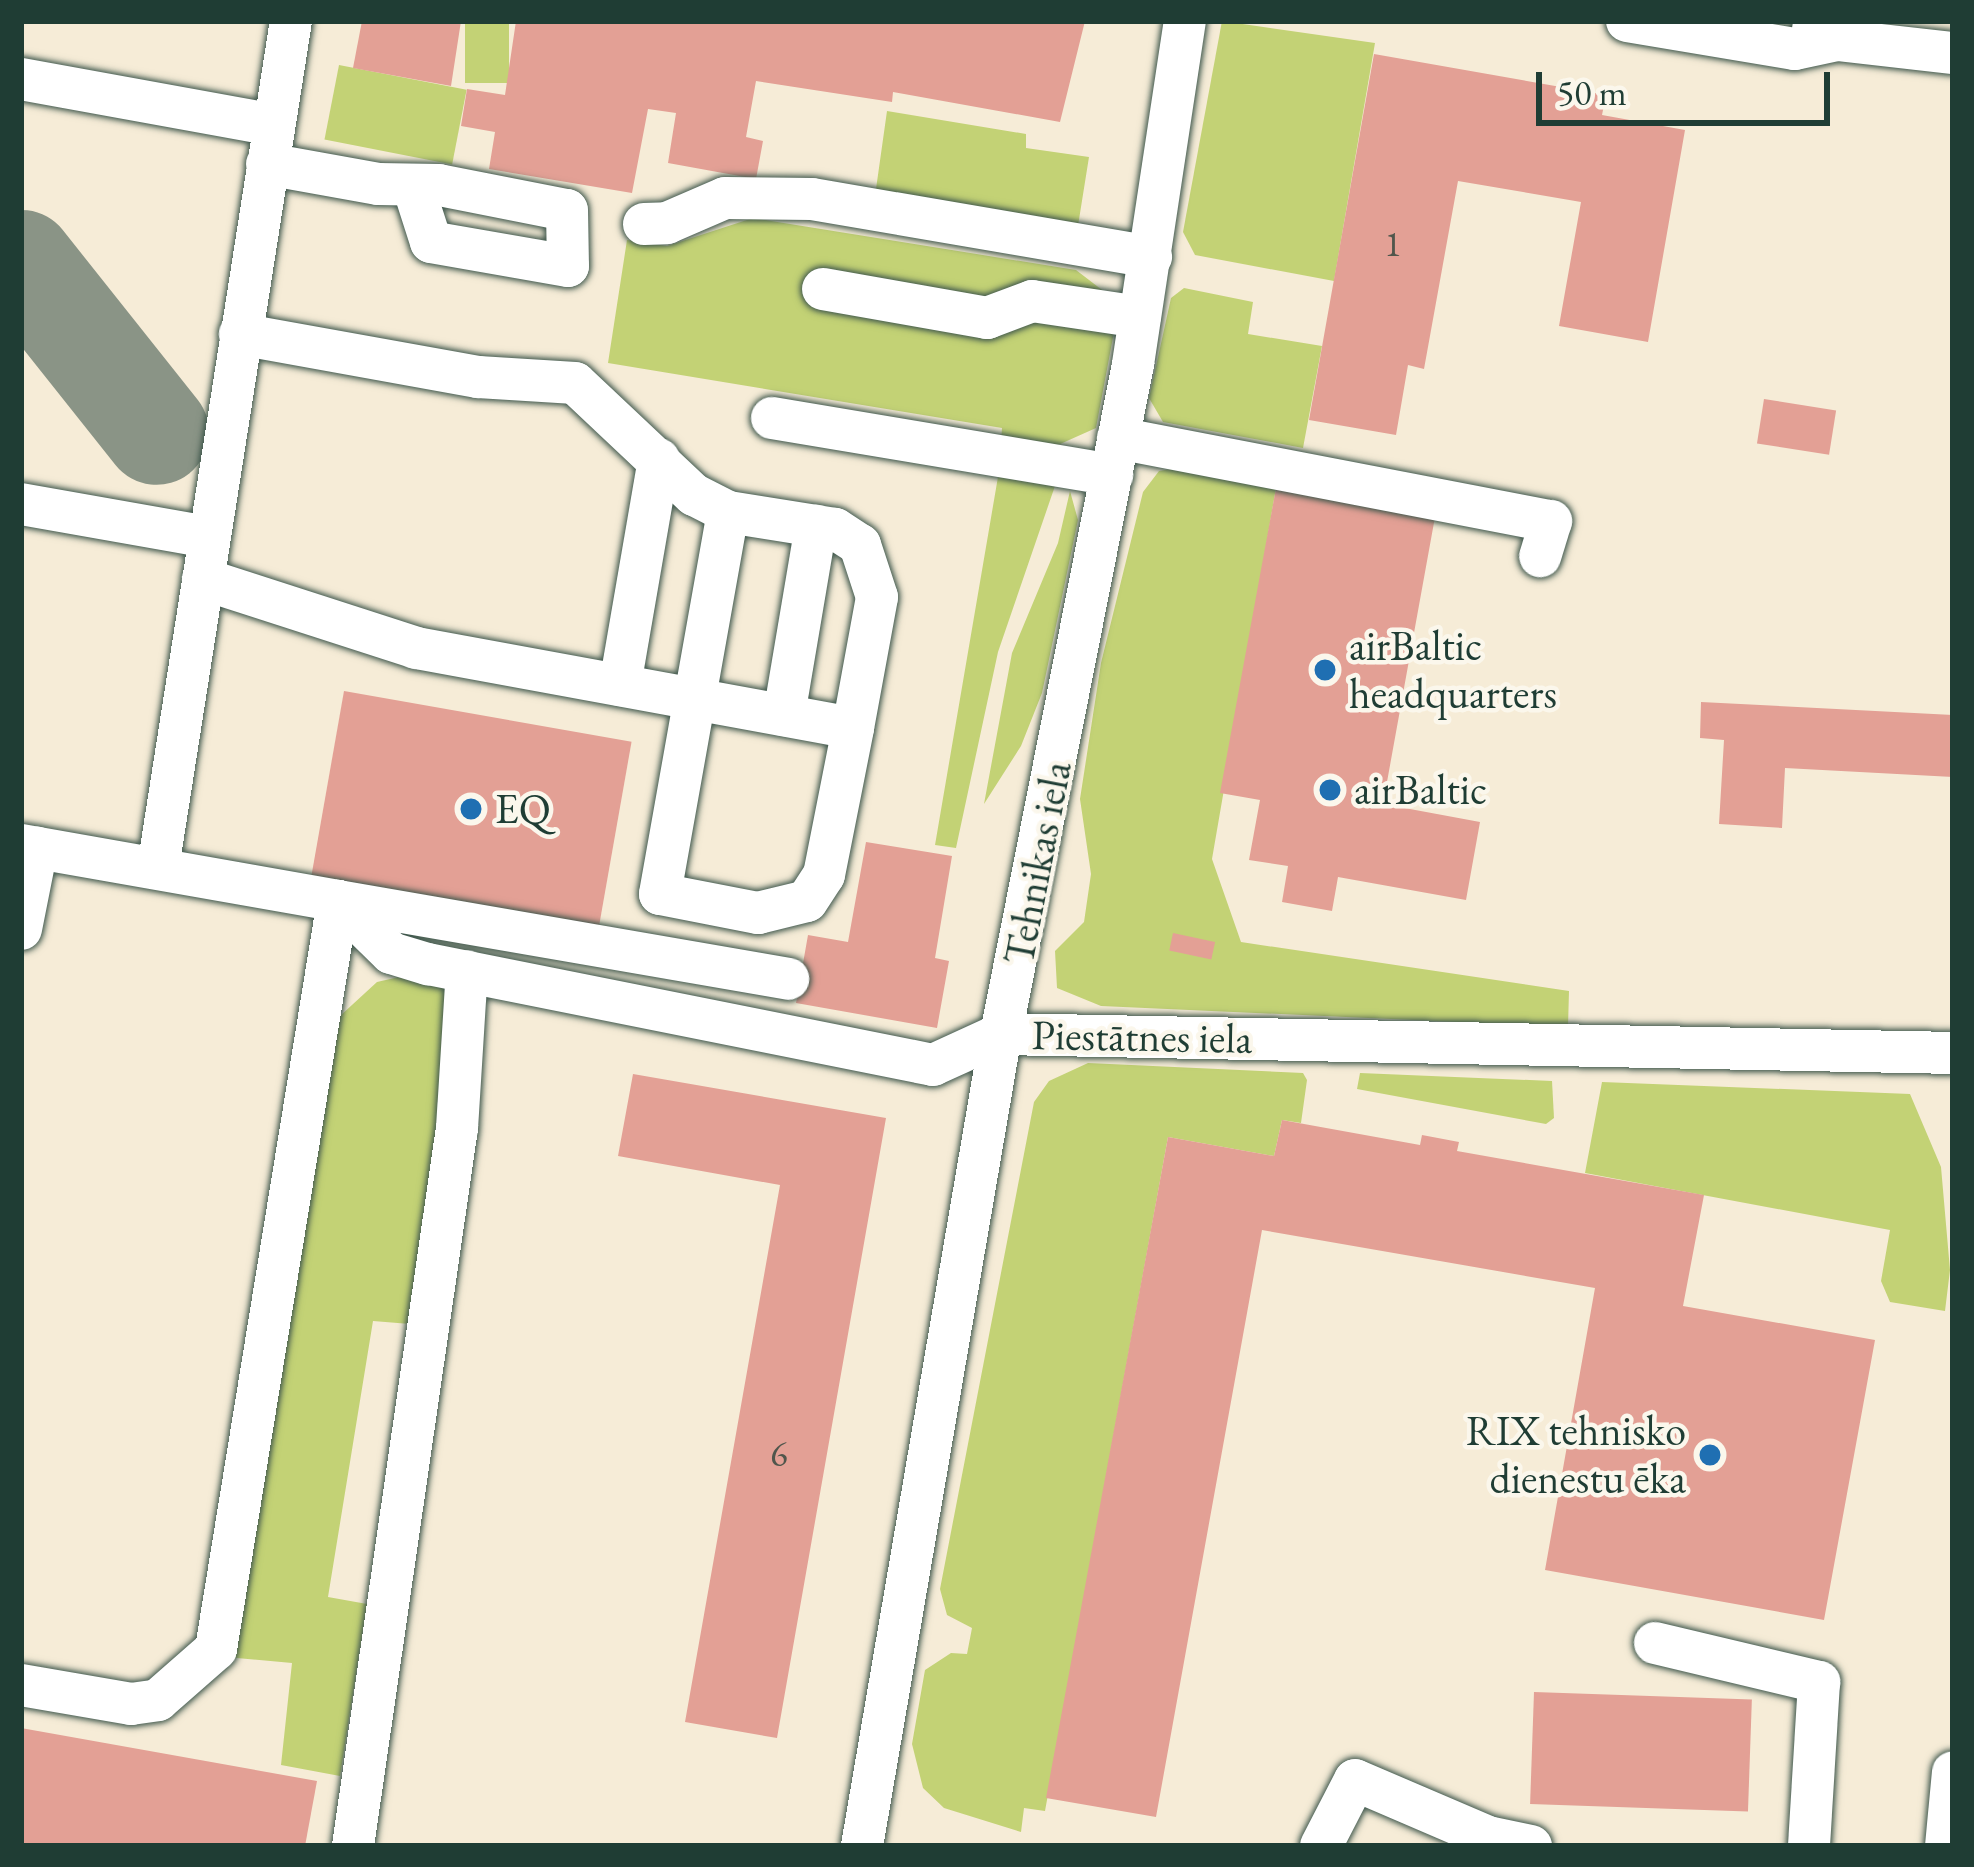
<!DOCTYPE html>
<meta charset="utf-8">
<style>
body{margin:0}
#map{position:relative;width:1974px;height:1867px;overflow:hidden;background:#f6ecd7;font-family:"EB Garamond",serif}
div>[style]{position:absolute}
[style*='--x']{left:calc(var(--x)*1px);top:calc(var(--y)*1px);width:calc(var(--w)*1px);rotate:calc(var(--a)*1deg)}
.green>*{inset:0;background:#c3d275;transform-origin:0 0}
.taxiway>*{height:105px;margin:-52.5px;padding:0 52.5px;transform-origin:52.5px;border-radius:52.5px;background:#8a9486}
.building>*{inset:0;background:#e3a095;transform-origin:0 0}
.roads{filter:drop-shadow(0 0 3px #3f574c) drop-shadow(0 0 3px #3f574c)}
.minor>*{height:42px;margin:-21px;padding:0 21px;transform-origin:21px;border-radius:21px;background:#fff}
.dots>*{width:33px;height:33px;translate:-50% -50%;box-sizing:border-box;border:6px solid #fbf7ec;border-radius:50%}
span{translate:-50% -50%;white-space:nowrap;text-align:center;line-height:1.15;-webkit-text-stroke:9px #fbf7ec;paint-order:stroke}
.number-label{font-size:36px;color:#50564c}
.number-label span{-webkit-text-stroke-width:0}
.poi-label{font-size:42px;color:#1f3d34}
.left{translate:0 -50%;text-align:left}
.right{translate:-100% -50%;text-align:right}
.street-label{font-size:42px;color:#1f3d34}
.frame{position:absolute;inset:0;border:24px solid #1f3d34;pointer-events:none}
.scale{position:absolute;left:1536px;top:72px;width:294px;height:54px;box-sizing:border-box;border:6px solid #1f3d34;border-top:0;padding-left:15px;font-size:36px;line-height:42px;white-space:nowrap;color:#1f3d34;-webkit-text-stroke:9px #fbf7ec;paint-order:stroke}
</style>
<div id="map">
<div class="green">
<i style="left:465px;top:21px;width:44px;height:62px"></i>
<i style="clip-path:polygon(1222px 21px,1375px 43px,1334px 281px,1195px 255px,1183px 232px)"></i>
<i style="left:339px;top:65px;width:130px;height:76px;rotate:11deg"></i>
<i style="clip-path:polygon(887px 111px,1026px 134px,1026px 148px,1089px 157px,1077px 232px,876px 189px)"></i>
<i style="clip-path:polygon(753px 218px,1076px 270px,1106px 293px,1114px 332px,1096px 428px,1049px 449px,1001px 441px,1002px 428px,608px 363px,627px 240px,667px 246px)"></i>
<i style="clip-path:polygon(1184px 288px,1253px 302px,1248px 334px,1322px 346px,1303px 448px,1163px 422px,1149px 398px,1171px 298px)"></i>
<i style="clip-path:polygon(1177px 468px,1276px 488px,1212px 859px,1241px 942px,1569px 991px,1568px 1027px,1101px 1006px,1057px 988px,1055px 951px,1084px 922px,1091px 874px,1080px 799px,1101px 663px,1143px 492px,1159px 471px)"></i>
<i style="clip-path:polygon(999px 471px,1056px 483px,998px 652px,956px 848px,935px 845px)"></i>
<i style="clip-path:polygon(1070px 491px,1078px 520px,1042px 693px,1021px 746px,984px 804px,1012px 653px,1058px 543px)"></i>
<i style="clip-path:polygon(399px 977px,452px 984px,442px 1136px,410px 1324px,373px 1321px,328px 1597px,367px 1604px,340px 1776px,281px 1765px,292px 1663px,226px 1657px,340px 1016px,377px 982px)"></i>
<i style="clip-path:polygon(1088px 1063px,1303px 1073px,1307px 1080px,1301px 1123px,1282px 1120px,1274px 1156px,1168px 1137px,1045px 1811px,1024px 1808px,1021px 1832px,944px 1808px,923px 1788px,912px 1744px,925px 1670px,951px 1653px,967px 1654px,972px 1628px,947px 1615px,940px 1589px,1034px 1102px,1049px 1081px)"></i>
<i style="clip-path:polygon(1360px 1073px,1552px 1081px,1554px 1118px,1546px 1124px,1357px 1089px)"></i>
<i style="clip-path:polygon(1602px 1082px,1910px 1094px,1941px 1167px,1950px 1270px,1945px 1311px,1890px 1302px,1881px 1281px,1890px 1230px,1585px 1173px)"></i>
</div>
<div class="taxiway">
<i style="--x:21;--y:262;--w:217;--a:51.5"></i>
</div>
<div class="building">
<i style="clip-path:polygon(362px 21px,461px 21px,451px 86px,353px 68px)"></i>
<i style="clip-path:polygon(516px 21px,1085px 21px,1060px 122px,893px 92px,892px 102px,756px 81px,746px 137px,763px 141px,756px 179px,668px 163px,676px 113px,648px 109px,632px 193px,489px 169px,495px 132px,461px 126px,467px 89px,505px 95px)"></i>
<i style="clip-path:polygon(1374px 54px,1606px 95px,1602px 115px,1685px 130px,1648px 342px,1559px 326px,1581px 202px,1458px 181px,1424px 369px,1408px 365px,1396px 435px,1309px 420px)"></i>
<i style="left:1764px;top:399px;width:73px;height:45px;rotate:9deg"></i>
<i style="clip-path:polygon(1276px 488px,1435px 517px,1383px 804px,1480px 822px,1466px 900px,1338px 877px,1332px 911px,1282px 902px,1288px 866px,1249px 860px,1260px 800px,1220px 793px)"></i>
<i style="left:344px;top:691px;width:292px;height:188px;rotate:10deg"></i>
<i style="clip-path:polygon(1701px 702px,1953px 715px,1953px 777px,1785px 768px,1782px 828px,1719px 824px,1724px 740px,1700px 738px)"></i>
<i style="clip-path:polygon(866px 842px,952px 856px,935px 958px,949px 961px,937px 1028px,796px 1003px,808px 935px,848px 942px)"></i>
<i style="left:1173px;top:933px;width:43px;height:18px;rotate:12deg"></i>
<i style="clip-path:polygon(633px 1074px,886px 1118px,777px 1738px,685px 1722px,780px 1185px,618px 1156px)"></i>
<i style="clip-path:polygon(1282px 1120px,1420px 1145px,1422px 1135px,1459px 1142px,1457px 1151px,1704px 1195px,1683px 1306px,1875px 1340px,1824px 1620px,1545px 1570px,1595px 1288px,1262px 1230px,1156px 1817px,1046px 1798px,1168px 1137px,1274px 1156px)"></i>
<i style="left:1534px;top:1692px;width:218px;height:112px;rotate:2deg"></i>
<i style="clip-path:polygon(21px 1728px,317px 1781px,305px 1846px,21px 1846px)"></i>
</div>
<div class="roads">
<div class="minor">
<i style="--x:1627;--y:21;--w:170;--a:9.5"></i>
<i style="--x:1795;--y:49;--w:43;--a:-12.1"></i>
<i style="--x:1813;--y:29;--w:26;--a:25"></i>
<i style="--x:1837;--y:40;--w:117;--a:6.4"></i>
<i style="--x:21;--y:79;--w:256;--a:10.3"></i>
<i style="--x:267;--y:164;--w:113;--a:10.2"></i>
<i style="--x:378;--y:184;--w:61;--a:0.9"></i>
<i style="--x:439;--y:185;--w:130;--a:11.1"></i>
<i style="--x:567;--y:210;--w:56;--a:89"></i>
<i style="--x:568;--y:266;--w:139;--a:-170.1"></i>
<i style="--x:431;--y:242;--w:59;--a:-107.8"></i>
<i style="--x:644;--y:224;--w:23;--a:-2"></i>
<i style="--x:667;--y:223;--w:63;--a:-23.3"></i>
<i style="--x:725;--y:198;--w:87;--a:0.7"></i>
<i style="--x:812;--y:199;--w:344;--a:9.7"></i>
<i style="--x:823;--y:289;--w:167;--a:10"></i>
<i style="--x:987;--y:318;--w:48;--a:-20.7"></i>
<i style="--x:1032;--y:301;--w:109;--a:8.4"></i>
<i style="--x:772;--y:418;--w:345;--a:9.5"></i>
<i style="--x:1118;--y:438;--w:441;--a:10.9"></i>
<i style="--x:1551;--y:521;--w:37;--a:107"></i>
<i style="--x:21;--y:504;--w:191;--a:10"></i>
<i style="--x:728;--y:512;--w:388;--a:100.1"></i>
<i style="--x:660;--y:894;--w:100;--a:11"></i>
<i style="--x:758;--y:913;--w:50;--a:-13.8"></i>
<i style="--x:807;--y:901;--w:31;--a:-57"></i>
<i style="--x:824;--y:875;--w:150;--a:-78.8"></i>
<i style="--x:203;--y:579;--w:224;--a:17.9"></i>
<i style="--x:416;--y:648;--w:444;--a:10.4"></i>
<i style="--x:853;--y:728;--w:133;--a:-79.6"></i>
<i style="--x:877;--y:597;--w:55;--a:-108.1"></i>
<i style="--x:860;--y:545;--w:30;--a:-147"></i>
<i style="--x:835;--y:529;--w:108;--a:-171"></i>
<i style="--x:728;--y:512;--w:38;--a:-153"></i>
<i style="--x:694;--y:495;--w:163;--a:-136.7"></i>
<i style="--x:575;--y:383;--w:97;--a:-176.5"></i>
<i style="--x:478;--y:377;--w:242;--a:-169.8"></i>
<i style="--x:620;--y:685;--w:229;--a:-80.2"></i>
<i style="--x:784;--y:715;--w:192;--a:-80.4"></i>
<i style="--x:21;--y:845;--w:322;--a:10"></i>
<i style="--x:338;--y:901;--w:74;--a:44.5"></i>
<i style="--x:391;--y:953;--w:39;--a:17"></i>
<i style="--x:428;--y:964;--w:515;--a:11.31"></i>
<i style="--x:933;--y:1065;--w:75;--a:-24.5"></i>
<i style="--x:1001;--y:1034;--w:952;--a:1.14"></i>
<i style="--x:158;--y:868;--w:857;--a:-81.08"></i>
<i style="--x:21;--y:929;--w:83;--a:-78.8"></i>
<i style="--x:1655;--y:1643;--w:169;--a:13.4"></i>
<i style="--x:1819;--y:1682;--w:164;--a:93.5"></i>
<i style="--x:21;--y:1685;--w:112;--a:9.8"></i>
<i style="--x:131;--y:1704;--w:27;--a:-8"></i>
<i style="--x:158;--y:1700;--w:77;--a:-41.3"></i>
<i style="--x:216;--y:1649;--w:758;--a:-80.74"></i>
<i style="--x:338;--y:901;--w:457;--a:9.8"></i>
<i style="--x:353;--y:1846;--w:725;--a:-81.76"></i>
<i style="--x:457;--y:1128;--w:157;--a:-86.4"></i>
<i style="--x:862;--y:1846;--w:824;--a:-80.29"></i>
<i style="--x:1001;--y:1034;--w:683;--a:-78.85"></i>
<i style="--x:1133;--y:364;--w:347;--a:-81.4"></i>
<i style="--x:1321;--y:1846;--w:74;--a:-62.7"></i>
<i style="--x:1355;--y:1780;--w:145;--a:23.2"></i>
<i style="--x:1488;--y:1837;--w:44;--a:11.8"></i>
<i style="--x:1946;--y:1846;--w:74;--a:-84.6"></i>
</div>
</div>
<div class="dots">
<i style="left:1325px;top:670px;background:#1f6fb2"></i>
<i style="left:1330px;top:790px;background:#1f6fb2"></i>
<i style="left:471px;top:809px;background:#1f6fb2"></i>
<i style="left:1710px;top:1455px;background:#1f6fb2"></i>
</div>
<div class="number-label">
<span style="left:1393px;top:244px">1</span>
<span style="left:779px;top:1454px">6</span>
</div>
<div class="poi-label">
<span class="left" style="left:1349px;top:670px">airBaltic<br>headquarters</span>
<span class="left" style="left:1354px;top:790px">airBaltic</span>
<span class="left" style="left:495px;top:809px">EQ</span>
<span class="right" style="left:1686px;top:1455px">RIX tehnisko<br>dienestu ēka</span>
</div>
<div class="street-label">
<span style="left:1038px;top:863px;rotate:-79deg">Tehnikas iela</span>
<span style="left:1142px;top:1037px;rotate:1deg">Piestātnes iela</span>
</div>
<div class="frame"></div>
<div class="scale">50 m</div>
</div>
